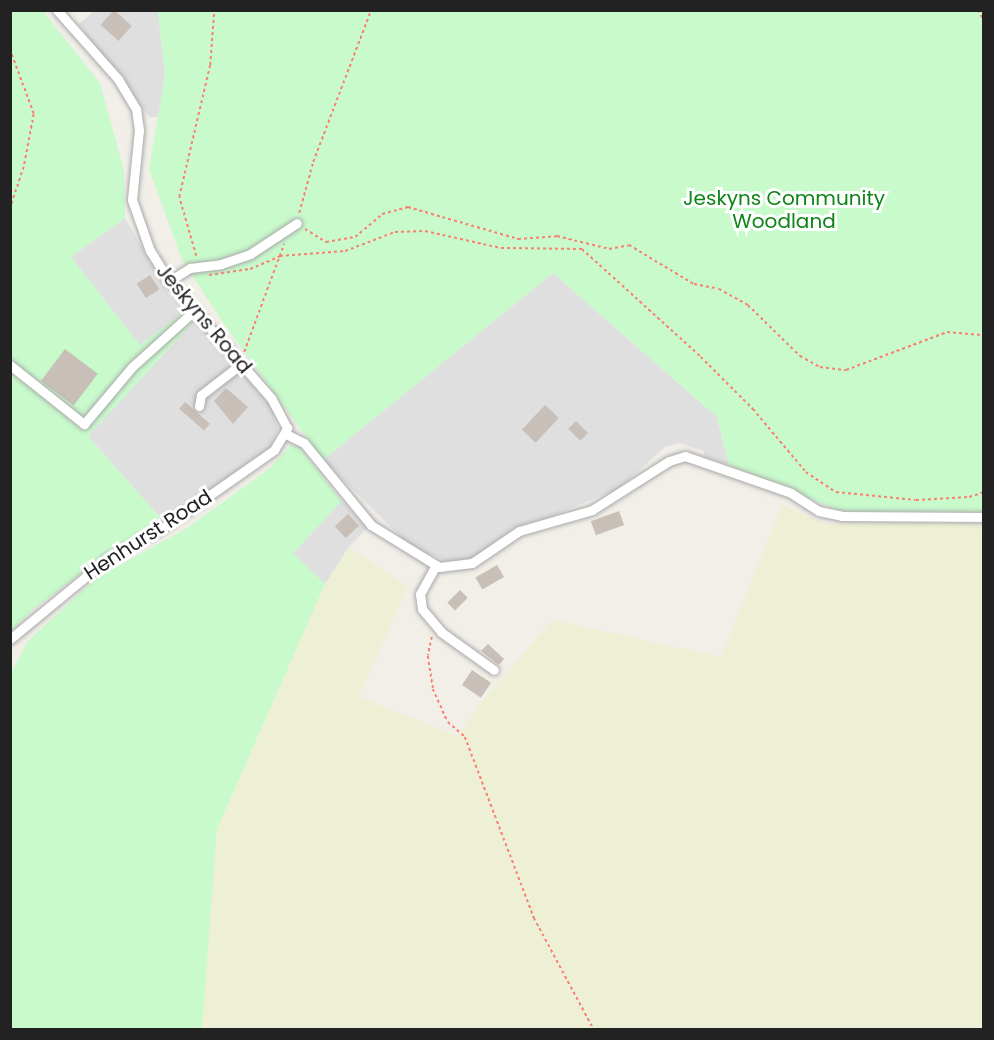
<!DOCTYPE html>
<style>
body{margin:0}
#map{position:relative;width:994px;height:1040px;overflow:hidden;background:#f2efe9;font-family:Poppins,sans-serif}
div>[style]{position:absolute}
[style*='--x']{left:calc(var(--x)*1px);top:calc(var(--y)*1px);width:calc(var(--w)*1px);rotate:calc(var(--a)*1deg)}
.residential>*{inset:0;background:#e0dfdf}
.farmland>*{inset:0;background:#eef0d5}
.park>*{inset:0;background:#c8facc}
.building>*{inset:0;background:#c7bfb8;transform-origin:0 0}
.path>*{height:1.5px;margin-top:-0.75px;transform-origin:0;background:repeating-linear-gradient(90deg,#fa8072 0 3px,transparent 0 6px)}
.roads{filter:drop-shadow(0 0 2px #a9a9a9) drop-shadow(0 0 2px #a9a9a9)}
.minor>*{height:9px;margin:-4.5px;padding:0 4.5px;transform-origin:4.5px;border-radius:4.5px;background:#fff}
span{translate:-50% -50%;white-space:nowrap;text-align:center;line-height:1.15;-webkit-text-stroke:6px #fff;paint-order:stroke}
.park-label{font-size:20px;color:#0c8416}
.street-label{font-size:20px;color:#222}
.frame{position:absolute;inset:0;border:12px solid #222;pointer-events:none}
</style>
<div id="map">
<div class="residential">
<i style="clip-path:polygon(94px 11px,158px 11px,165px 76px,158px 117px,149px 117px,79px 24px)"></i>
<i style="clip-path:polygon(125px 218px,169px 295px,186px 310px,140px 346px,71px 257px)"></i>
<i style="clip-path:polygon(553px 273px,717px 417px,729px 465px,705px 457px,704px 451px,679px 443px,665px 447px,621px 487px,548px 518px,515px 527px,470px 560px,448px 562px,410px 546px,323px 460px)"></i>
<i style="clip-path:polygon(196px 319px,271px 407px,278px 430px,270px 447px,164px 522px,88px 436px)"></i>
<i style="clip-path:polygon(342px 501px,367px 528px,349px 547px,325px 584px,293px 553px)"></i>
</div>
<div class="farmland">
<i style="clip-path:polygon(782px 505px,828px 524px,983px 523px,983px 1029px,202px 1030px,217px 829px,325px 584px,349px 547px,408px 586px,359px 697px,458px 736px,479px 705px,552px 620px,721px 657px)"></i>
</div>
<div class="park">
<i style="clip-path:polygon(11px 11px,43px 11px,100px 83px,124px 170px,125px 218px,71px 257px,140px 345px,186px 310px,196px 319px,88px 436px,164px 522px,108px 553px,31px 611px,11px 633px)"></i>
<i style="clip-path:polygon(158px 11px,983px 11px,983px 512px,926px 515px,840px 511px,729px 465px,717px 417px,553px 273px,323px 460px,224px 324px,182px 260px,149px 169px,165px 76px)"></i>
<i style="clip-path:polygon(291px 445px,298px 446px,342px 501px,293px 553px,325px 584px,217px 829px,202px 1029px,11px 1029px,11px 673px,28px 641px,95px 579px,187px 528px,270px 468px)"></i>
</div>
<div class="building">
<i style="left:114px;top:10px;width:24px;height:20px;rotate:42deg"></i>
<i style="left:150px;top:275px;width:17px;height:16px;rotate:57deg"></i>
<i style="left:65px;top:349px;width:41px;height:40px;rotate:37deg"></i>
<i style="clip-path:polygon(226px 388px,248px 407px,233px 424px,214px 401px)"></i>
<i style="left:185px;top:402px;width:33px;height:9px;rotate:41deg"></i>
<i style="left:545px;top:405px;width:19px;height:34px;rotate:43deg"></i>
<i style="left:576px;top:421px;width:17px;height:11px;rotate:45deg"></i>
<i style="left:619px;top:511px;width:15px;height:30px;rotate:70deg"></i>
<i style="left:348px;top:514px;width:16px;height:18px;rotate:47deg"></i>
<i style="left:497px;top:565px;width:14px;height:25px;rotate:60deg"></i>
<i style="left:460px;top:590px;width:11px;height:18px;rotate:45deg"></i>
<i style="clip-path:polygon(488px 644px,504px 659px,499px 665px,481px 651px)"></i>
<i style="left:472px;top:670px;width:23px;height:18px;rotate:34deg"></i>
</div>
<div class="path">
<i style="--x:978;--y:10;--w:12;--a:59"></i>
<i style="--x:10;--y:49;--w:69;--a:69.7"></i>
<i style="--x:34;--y:114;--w:54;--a:100.7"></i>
<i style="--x:24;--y:167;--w:44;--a:108.4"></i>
<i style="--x:299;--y:213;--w:53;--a:-74.6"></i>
<i style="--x:313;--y:162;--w:163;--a:-69.1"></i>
<i style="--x:305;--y:229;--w:25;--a:32"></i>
<i style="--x:326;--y:242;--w:29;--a:-10"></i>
<i style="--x:355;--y:237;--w:35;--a:-40"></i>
<i style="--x:382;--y:214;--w:27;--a:-15"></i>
<i style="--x:408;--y:207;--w:115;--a:16.2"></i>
<i style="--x:518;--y:239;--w:39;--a:-4"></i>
<i style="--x:557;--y:236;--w:54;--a:14"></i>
<i style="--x:609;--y:249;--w:20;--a:-11"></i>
<i style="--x:629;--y:245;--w:76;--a:31"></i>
<i style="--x:694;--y:284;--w:25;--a:11"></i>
<i style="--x:719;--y:289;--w:33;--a:29"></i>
<i style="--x:748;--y:305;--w:73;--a:44.4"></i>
<i style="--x:800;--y:356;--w:23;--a:29"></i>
<i style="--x:820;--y:367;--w:26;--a:7"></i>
<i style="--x:846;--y:370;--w:108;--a:-20.6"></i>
<i style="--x:947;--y:332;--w:37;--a:5"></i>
<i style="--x:196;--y:256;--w:61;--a:-106.1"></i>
<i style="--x:179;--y:197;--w:136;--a:-76.8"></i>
<i style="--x:210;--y:65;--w:55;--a:-85.8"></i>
<i style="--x:209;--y:275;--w:41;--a:-8.3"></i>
<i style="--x:250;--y:269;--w:33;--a:-23"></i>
<i style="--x:280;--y:256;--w:65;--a:-4.4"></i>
<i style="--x:345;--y:251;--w:53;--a:-20.8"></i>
<i style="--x:395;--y:232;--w:30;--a:-2"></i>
<i style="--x:425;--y:231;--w:78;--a:12.6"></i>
<i style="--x:501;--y:248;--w:81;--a:0.7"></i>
<i style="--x:582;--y:249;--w:161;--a:42.2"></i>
<i style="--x:701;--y:357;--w:74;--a:45"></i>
<i style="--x:753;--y:409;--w:82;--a:49.9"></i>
<i style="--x:806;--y:472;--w:36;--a:34"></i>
<i style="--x:836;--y:492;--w:80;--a:5.7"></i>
<i style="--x:916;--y:500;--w:53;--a:-3.2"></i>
<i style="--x:969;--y:497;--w:16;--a:-18"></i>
<i style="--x:244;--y:352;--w:115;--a:-69.7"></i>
<i style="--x:432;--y:637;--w:19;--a:102"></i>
<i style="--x:428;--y:656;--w:33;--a:81"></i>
<i style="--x:433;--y:689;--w:36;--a:66"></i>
<i style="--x:448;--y:722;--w:23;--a:41"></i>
<i style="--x:465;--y:737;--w:194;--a:69.1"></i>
<i style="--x:534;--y:918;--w:127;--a:61.8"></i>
</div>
<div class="roads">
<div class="minor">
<i style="--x:169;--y:281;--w:25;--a:-32"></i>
<i style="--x:190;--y:268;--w:31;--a:-7"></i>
<i style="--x:221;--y:264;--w:31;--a:-19"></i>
<i style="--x:250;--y:254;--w:56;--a:-33.4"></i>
<i style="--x:10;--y:365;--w:95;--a:38.6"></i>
<i style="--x:84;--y:424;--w:75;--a:-49.9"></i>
<i style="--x:132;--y:367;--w:84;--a:-42.1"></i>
<i style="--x:199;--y:406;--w:11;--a:-80"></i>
<i style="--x:201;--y:395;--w:51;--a:-37.8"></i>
<i style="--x:286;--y:434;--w:20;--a:27"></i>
<i style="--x:304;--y:443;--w:106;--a:50.7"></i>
<i style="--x:371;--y:525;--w:80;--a:31.7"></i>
<i style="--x:439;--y:567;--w:33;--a:-7"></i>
<i style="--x:472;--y:563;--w:57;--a:-34.2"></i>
<i style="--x:519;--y:531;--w:76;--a:-16"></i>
<i style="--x:592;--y:510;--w:91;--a:-32.5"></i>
<i style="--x:669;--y:461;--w:17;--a:-17"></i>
<i style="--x:685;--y:456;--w:112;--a:19.2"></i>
<i style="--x:791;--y:493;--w:33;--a:33"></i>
<i style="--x:819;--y:511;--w:24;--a:12"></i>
<i style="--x:842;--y:516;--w:142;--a:0.4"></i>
<i style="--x:436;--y:565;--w:33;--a:119"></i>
<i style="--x:420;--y:594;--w:15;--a:82"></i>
<i style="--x:422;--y:609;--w:30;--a:50"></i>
<i style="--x:441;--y:632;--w:65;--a:35.6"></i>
<i style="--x:10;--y:639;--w:126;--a:-39.5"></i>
<i style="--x:107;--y:559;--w:69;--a:-29.5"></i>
<i style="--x:167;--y:525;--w:131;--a:-35"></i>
<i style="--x:274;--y:450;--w:26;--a:-59"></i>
<i style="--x:287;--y:428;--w:34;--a:-118"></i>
<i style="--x:271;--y:398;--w:155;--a:-131.1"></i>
<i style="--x:169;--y:281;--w:36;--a:-122"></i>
<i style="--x:150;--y:251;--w:54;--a:-109.4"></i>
<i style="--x:132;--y:200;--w:70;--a:-84.3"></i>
<i style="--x:139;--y:130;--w:21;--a:-98"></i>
<i style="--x:136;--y:109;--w:35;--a:-121"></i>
<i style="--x:118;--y:79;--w:92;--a:-131.5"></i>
</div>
</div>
<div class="park-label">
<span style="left:784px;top:210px">Jeskyns Community<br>Woodland</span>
</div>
<div class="street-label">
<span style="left:204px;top:319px;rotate:50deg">Jeskyns Road</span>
<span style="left:148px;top:535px;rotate:-33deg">Henhurst Road</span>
</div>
<div class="frame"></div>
</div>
